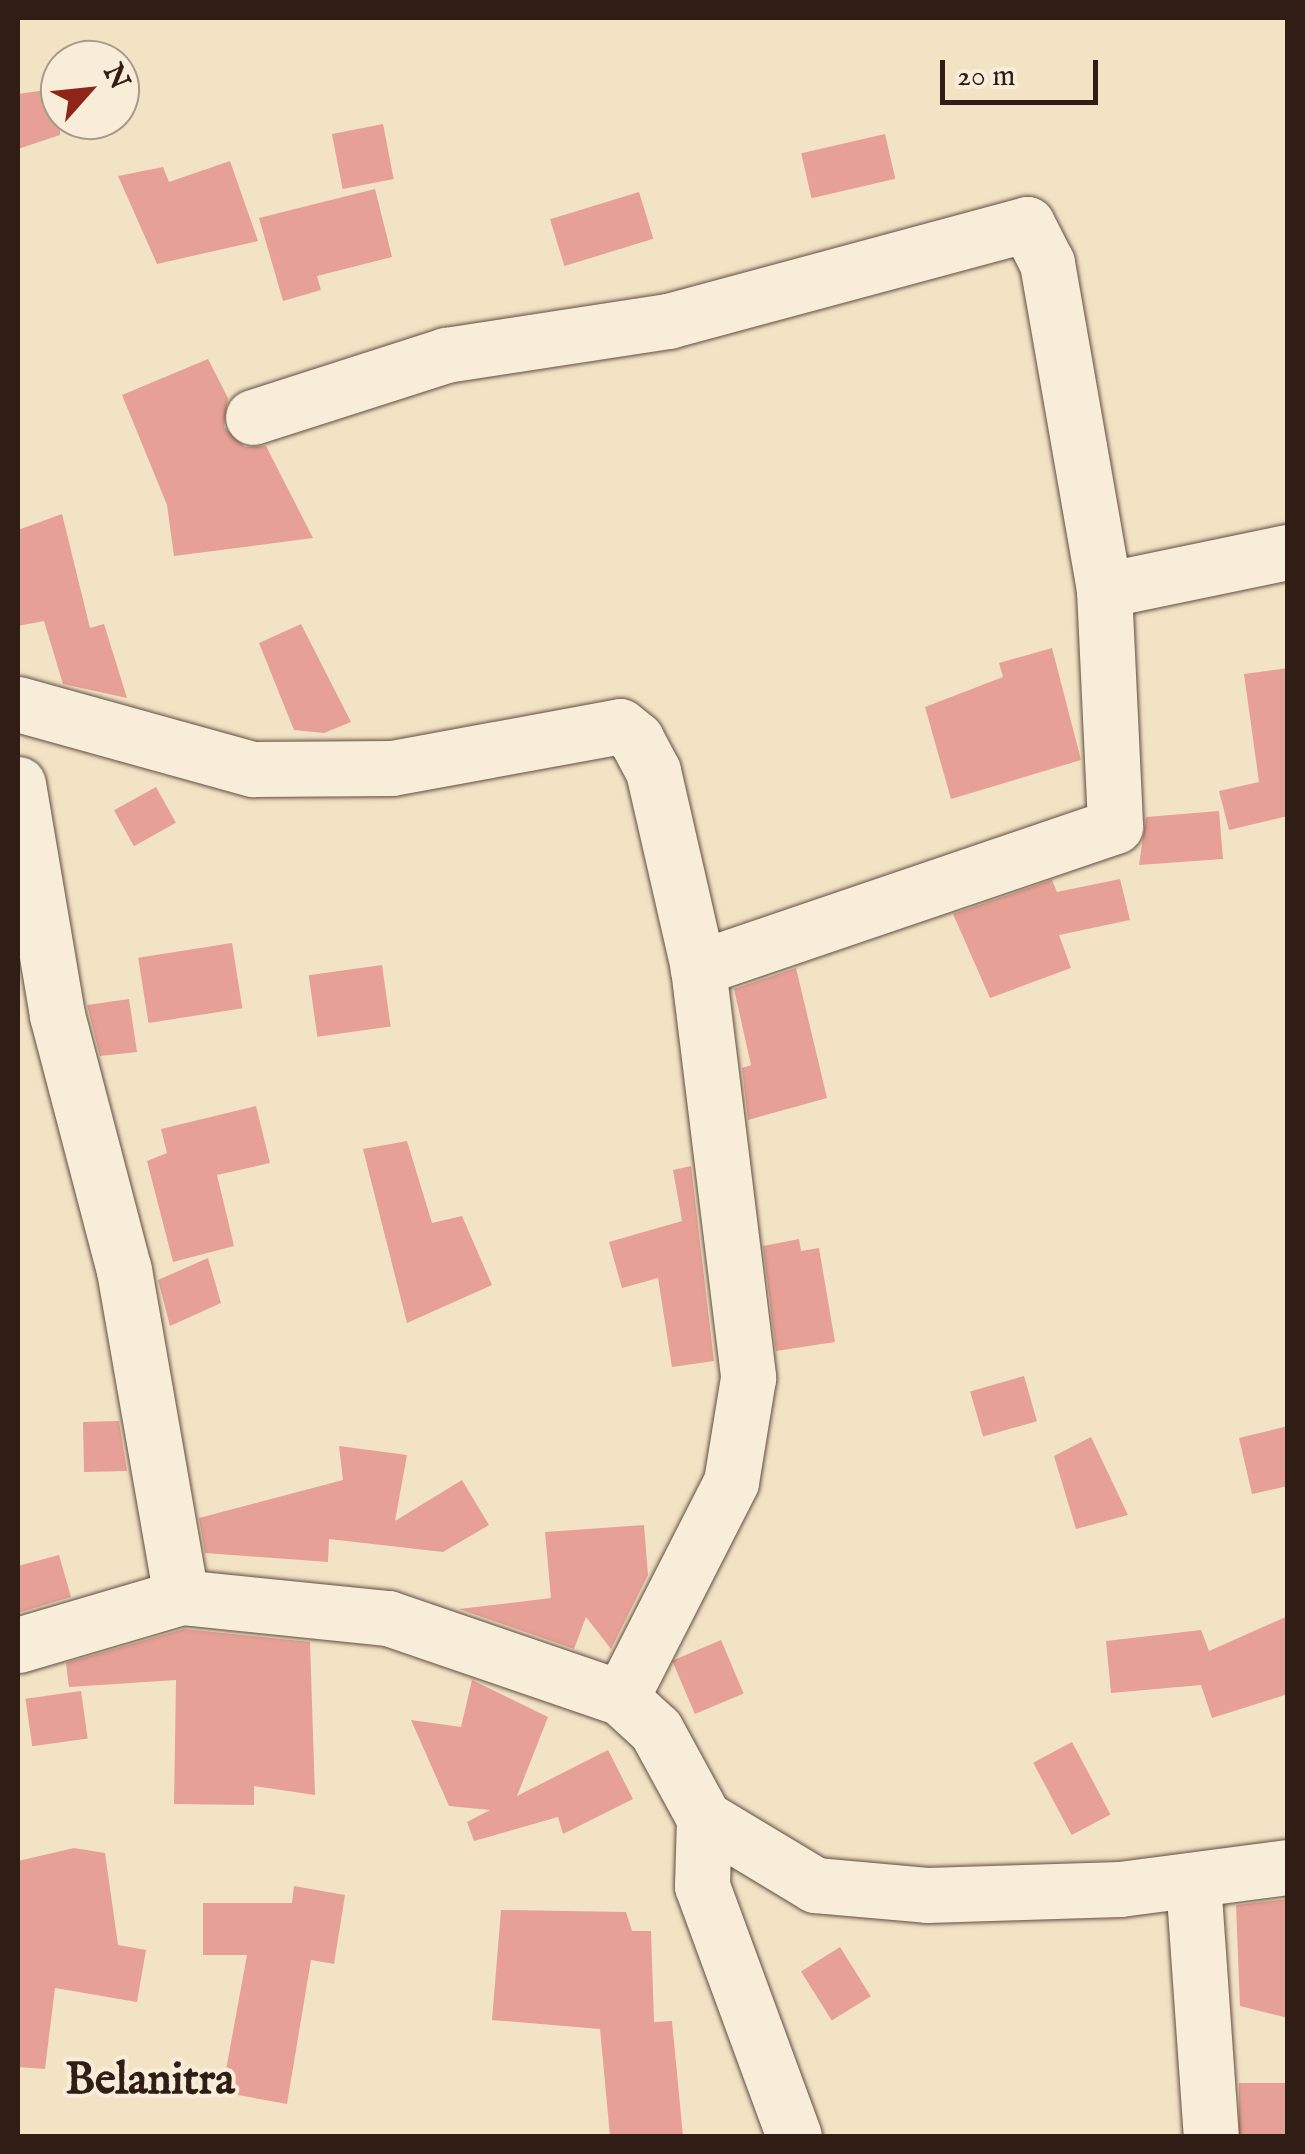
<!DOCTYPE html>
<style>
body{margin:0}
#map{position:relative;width:1305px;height:2154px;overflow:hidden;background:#f3e3c5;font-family:"IM FELL English",serif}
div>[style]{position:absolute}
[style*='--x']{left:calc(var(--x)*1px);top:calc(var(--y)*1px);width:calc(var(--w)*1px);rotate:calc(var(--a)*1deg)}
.building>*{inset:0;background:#e6a096;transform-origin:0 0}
.roads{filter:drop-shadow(0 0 2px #604e42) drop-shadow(0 0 2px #604e42)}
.minor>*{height:55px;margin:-27.5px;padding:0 27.5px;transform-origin:27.5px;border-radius:27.5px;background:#f7edd9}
span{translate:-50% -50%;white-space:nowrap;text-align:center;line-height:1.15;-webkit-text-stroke:8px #f7edd9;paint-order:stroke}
.district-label{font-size:45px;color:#2f1d16;font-weight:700}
.frame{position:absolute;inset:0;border:20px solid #2f1d16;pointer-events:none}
.north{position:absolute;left:40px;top:40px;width:100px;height:100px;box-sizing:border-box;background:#f7edd9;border:2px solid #a79a8b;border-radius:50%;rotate:63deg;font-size:28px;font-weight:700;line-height:40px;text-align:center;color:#2f1d16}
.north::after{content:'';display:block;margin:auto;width:35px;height:45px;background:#8f2418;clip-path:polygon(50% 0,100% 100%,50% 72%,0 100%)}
.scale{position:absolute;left:940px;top:60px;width:158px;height:45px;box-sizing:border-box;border:5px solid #2f1d16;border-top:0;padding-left:12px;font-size:30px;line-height:35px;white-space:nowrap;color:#2f1d16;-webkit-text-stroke:8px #f7edd9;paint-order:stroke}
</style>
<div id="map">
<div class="building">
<i style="clip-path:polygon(60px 88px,60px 135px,18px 149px,18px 94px)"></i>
<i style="left:383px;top:124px;width:56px;height:52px;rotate:79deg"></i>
<i style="left:885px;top:134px;width:46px;height:86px;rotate:77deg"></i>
<i style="clip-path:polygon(230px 161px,258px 241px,157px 264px,118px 176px,163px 167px,169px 182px)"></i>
<i style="clip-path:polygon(375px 189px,392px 257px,317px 276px,321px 290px,283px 301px,259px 218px)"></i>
<i style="left:639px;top:192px;width:49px;height:93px;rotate:73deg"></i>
<i style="clip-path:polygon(208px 359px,228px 398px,224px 427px,245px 447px,266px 446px,313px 538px,174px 556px,167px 505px,122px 395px)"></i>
<i style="clip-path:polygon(62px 514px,90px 628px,104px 624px,127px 698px,63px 684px,44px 621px,18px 626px,18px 530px)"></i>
<i style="clip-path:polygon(301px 624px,351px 722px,324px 733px,294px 730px,259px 643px)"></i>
<i style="clip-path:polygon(1052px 648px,1081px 760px,951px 799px,925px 707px,1003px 677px,999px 663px)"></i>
<i style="clip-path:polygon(1288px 668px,1288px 816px,1229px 830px,1219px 791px,1259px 782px,1244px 674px)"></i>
<i style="left:156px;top:787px;width:41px;height:48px;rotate:61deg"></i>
<i style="clip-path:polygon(1219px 811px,1223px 859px,1139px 865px,1146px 817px)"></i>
<i style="clip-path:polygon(1120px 879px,1130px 920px,1059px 935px,1071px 968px,990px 998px,953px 914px,1052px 880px,1057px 892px)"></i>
<i style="left:232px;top:943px;width:66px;height:95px;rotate:81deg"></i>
<i style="left:382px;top:965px;width:62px;height:74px;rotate:82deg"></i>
<i style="clip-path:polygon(796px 968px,827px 1098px,748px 1120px,742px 1068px,751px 1065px,734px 989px)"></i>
<i style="clip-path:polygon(129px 999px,137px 1052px,100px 1056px,87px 1005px)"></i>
<i style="clip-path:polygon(256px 1106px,270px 1163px,217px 1175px,234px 1246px,173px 1262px,147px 1161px,167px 1153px,161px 1129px)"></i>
<i style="clip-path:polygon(407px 1141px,432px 1223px,462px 1216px,492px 1285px,407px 1323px,363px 1149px)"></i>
<i style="clip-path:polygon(691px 1166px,714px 1361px,672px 1367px,658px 1278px,622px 1288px,609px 1242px,682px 1221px,673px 1170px)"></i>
<i style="clip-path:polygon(799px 1239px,801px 1251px,819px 1248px,835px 1342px,776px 1351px,763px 1246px)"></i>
<i style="clip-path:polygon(208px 1258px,221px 1303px,170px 1326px,158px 1280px)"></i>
<i style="left:1024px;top:1376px;width:47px;height:56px;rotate:74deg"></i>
<i style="clip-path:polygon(119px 1421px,127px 1471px,84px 1472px,83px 1422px)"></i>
<i style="clip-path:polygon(1288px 1426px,1288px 1486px,1252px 1494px,1239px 1438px)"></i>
<i style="clip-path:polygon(1091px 1437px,1128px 1515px,1076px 1529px,1054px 1456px)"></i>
<i style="clip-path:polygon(339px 1446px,407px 1455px,395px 1521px,462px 1480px,489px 1525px,443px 1552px,329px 1539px,328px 1562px,205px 1553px,199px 1518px,343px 1480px)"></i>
<i style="clip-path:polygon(644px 1525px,648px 1575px,611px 1649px,586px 1617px,574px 1649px,459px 1609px,551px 1598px,545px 1532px)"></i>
<i style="clip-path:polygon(59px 1555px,71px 1597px,18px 1613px,18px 1566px)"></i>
<i style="clip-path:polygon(1288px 1616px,1288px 1694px,1212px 1718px,1201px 1685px,1111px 1693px,1106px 1641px,1201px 1630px,1209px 1651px)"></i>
<i style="clip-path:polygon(184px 1629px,310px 1642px,315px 1795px,254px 1786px,254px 1805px,174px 1804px,176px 1680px,69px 1687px,66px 1663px)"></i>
<i style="left:721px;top:1640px;width:58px;height:53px;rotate:67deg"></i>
<i style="clip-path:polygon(472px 1680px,548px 1717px,517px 1796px,608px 1750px,633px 1799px,563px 1834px,558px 1817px,474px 1841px,467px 1822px,490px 1810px,449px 1806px,411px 1720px,461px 1727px)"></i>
<i style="left:81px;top:1691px;width:48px;height:56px;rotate:82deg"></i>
<i style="left:1072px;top:1742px;width:82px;height:44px;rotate:62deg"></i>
<i style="clip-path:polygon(74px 1848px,105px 1853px,118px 1945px,146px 1950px,137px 2002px,55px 1988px,45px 2069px,18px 2067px,18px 1861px)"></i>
<i style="clip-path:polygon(294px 1886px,345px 1895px,334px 1964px,311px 1960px,287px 2104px,222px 2092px,247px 1955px,203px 1955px,203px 1903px,292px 1903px)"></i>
<i style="clip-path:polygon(1288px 1899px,1288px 2018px,1240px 2006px,1236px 1905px)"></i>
<i style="clip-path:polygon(501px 1910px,626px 1912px,632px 1931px,651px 1931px,654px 2022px,672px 2021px,683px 2136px,610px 2136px,600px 2029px,492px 2020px)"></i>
<i style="left:840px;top:1947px;width:58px;height:46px;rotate:58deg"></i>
<i style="left:1288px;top:2083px;width:53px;height:49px;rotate:90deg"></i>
</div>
<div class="roads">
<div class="minor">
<i style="--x:253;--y:417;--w:203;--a:-17.8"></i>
<i style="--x:446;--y:355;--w:225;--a:-8.7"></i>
<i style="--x:668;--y:321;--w:372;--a:-15.1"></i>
<i style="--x:1027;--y:224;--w:44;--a:62.9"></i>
<i style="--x:1047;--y:263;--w:332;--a:80.1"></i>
<i style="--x:1104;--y:590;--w:236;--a:87.3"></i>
<i style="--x:1115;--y:826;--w:441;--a:161.2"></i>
<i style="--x:1104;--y:590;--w:188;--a:-11.7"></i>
<i style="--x:18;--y:704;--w:244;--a:15.5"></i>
<i style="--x:253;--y:769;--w:139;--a:-0.4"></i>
<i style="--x:392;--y:768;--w:232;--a:-10.4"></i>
<i style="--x:620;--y:726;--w:21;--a:39"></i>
<i style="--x:636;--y:739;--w:36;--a:62"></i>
<i style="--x:653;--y:771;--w:202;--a:77.1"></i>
<i style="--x:698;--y:968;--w:413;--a:83"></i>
<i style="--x:748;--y:1378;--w:105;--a:99.3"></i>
<i style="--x:731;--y:1482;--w:242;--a:117"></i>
<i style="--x:18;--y:784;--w:234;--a:80.4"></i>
<i style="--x:57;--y:1015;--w:264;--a:75.3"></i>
<i style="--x:124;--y:1270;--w:332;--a:80.1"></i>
<i style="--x:18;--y:1645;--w:170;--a:-16.4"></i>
<i style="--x:181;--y:1597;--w:208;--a:5.8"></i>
<i style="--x:388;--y:1618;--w:246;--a:18.9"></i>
<i style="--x:621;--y:1698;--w:47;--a:42.4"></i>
<i style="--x:656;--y:1730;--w:100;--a:61.4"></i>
<i style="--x:704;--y:1818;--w:68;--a:91.7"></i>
<i style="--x:702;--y:1886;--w:266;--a:69.8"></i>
<i style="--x:704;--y:1818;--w:130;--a:31.1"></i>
<i style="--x:815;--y:1885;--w:112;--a:5.1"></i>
<i style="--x:927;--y:1895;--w:193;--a:-1.8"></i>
<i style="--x:1120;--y:1889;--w:169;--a:-7.5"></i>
<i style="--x:1193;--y:1881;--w:256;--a:86"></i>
</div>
</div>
<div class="district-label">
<span style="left:150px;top:2081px">Belanitra</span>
</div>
<div class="frame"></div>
<div class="north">N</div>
<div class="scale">20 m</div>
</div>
